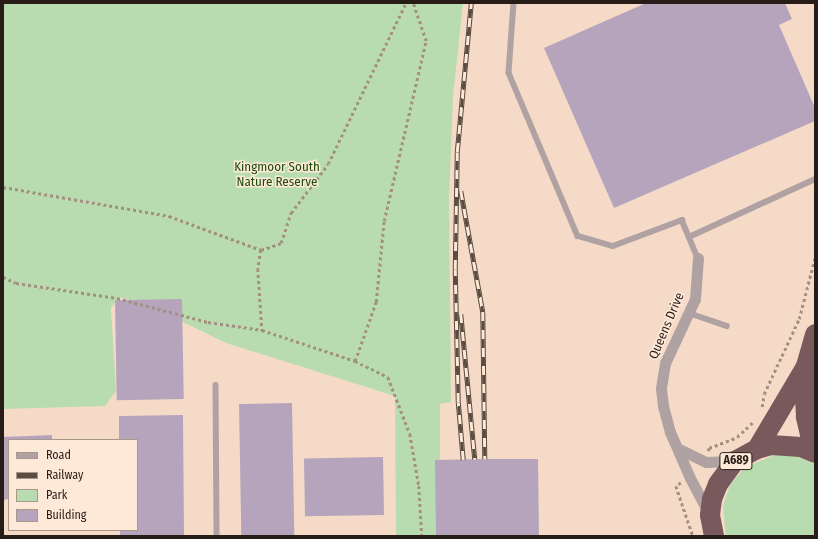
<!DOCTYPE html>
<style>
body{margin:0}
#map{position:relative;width:818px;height:539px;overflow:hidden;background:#f5dbc7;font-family:"Fira Sans Condensed",sans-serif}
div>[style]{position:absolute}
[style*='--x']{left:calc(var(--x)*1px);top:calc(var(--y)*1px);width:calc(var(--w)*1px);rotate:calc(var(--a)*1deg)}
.green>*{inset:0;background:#b8dcaf}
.building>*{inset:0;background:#b5a4bc;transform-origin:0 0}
.path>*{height:2.5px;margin-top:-1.25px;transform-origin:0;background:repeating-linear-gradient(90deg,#a39081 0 3px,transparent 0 6px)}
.lane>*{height:5.5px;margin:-2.75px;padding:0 2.75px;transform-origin:2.75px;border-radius:2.75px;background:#b0a1a2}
.street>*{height:11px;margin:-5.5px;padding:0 5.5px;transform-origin:5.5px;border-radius:5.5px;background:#b0a1a2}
.highway>*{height:20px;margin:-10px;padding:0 10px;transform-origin:10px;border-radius:10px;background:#785a5c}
.rail>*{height:4.5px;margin-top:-2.25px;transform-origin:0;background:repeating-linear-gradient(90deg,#fee9d9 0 9px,#5a4c41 0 18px);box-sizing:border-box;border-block:1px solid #5a4c41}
span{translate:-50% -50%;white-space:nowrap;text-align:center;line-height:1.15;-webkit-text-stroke:3px #fee9d9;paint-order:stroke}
.shield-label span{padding:1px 3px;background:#fee9d9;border:1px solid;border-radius:3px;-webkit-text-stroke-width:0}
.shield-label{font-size:12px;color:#271d16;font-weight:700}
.park-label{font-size:13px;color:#1a4d08}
.street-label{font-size:13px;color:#271d16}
.frame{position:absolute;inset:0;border:4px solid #271d16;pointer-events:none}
.legend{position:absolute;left:8px;top:439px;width:130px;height:92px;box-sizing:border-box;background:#fee9d9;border:1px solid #a8978b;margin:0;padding:5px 7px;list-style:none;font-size:12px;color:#271d16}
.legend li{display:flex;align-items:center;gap:8px;height:20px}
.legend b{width:20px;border:1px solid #a8978b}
</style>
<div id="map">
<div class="green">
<i style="clip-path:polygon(3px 3px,463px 3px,453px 97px,449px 199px,451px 402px,440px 404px,440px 536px,396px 536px,395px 396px,226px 343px,148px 305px,119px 297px,111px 308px,116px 391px,105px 406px,3px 409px)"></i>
<i style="clip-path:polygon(774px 455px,795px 456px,815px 464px,815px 536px,726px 536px,723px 506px,730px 485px,744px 468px)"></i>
</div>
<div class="building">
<i style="clip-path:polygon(646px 3px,785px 3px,792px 19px,779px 25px,815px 108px,815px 121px,614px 208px,544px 48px)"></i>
<i style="left:182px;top:299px;width:100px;height:67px;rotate:89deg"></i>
<i style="left:292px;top:403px;width:133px;height:53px;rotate:89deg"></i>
<i style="clip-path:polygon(183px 415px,184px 536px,120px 536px,120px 530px,137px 530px,137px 440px,119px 440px,119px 416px)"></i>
<i style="clip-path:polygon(52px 435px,52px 440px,9px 440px,9px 499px,3px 500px,3px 437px)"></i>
<i style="left:383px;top:457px;width:58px;height:79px;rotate:89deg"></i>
<i style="clip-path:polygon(485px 459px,538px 459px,539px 536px,436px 536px,435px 460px)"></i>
</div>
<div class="path">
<i style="--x:3;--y:187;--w:169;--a:9.9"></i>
<i style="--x:169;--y:216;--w:98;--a:20.3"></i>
<i style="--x:261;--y:250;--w:19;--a:99"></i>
<i style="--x:258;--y:269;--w:61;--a:86.2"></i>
<i style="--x:261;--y:250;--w:21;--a:-19"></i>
<i style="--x:281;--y:243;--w:32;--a:-72"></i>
<i style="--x:291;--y:213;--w:61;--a:-52.9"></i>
<i style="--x:328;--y:164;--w:179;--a:-64.2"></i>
<i style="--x:3;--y:277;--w:14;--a:25"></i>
<i style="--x:16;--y:283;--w:102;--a:8.4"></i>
<i style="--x:117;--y:298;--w:94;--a:14.8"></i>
<i style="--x:208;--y:322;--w:55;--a:8.4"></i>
<i style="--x:262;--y:330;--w:98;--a:18.4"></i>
<i style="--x:355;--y:361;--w:37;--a:26"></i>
<i style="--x:388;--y:377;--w:61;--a:68.9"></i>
<i style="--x:410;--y:434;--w:53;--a:80.2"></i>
<i style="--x:419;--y:486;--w:50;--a:86.6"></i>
<i style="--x:355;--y:361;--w:63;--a:-70.4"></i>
<i style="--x:376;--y:302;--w:81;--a:-84.4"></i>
<i style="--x:384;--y:221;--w:185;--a:-76.9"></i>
<i style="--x:426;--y:41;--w:40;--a:-108.9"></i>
<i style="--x:762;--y:407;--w:13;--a:-81"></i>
<i style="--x:764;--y:394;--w:83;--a:-65"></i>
<i style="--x:799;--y:319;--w:64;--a:-75.5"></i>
<i style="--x:708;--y:451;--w:3;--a:-72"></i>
<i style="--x:709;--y:448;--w:30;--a:-21"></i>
<i style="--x:737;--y:437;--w:21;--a:-43"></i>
<i style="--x:681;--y:483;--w:6;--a:149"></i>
<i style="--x:676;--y:486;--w:53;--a:71.2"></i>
</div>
<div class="lane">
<i style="--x:514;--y:3;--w:70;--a:94.1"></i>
<i style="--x:509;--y:73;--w:177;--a:67.1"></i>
<i style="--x:578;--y:236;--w:36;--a:16"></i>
<i style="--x:613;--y:246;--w:74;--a:-20.6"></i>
<i style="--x:682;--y:220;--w:41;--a:67.2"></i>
<i style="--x:689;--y:237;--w:139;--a:-24.7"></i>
<i style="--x:689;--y:313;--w:40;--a:18.9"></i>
<i style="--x:216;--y:385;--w:151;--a:89.6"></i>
</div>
<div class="street">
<i style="--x:698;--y:258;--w:41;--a:94.2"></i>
<i style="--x:695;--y:299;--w:71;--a:115.1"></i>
<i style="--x:665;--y:363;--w:26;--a:99"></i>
<i style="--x:661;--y:389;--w:17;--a:83"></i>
<i style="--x:663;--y:406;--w:27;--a:75"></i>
<i style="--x:670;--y:432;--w:50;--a:66.5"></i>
<i style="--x:690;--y:478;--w:38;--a:62"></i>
<i style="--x:679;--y:449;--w:30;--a:26"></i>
<i style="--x:706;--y:462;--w:29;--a:-2"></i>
</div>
<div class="highway">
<i style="--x:757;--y:449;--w:94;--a:-59.3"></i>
<i style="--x:814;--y:452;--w:36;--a:-103"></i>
<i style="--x:806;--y:417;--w:19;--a:-93"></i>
<i style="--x:805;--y:398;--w:32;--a:-88"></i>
<i style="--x:806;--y:366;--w:33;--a:-74"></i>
<i style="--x:714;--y:536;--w:21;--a:-101"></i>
<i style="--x:710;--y:515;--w:16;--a:-83"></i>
<i style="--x:712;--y:499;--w:16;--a:-68"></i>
<i style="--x:718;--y:484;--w:29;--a:-54"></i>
<i style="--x:735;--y:461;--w:25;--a:-29"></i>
<i style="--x:757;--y:449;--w:15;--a:-16"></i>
<i style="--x:771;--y:445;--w:30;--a:4"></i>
<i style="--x:801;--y:447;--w:15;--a:23"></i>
</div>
<div class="rail">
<i style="--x:461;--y:191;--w:123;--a:79.7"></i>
<i style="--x:483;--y:312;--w:147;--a:89.2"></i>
<i style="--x:461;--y:314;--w:146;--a:84.5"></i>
<i style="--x:463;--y:460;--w:58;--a:-94.9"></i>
<i style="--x:458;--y:402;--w:133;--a:-91.3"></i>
<i style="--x:455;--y:269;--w:117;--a:-89"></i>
<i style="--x:457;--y:152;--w:150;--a:-84.6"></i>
</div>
<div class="shield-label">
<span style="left:736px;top:461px">A689</span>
</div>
<div class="park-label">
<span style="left:277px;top:175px">Kingmoor South<br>Nature Reserve</span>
</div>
<div class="street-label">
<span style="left:667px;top:326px;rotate:-67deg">Queens Drive</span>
</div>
<div class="frame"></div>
<ul class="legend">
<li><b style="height:5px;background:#b0a1a2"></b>Road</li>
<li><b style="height:5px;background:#5a4c41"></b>Railway</li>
<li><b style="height:11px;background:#b8dcaf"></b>Park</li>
<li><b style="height:11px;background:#b5a4bc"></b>Building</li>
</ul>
</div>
